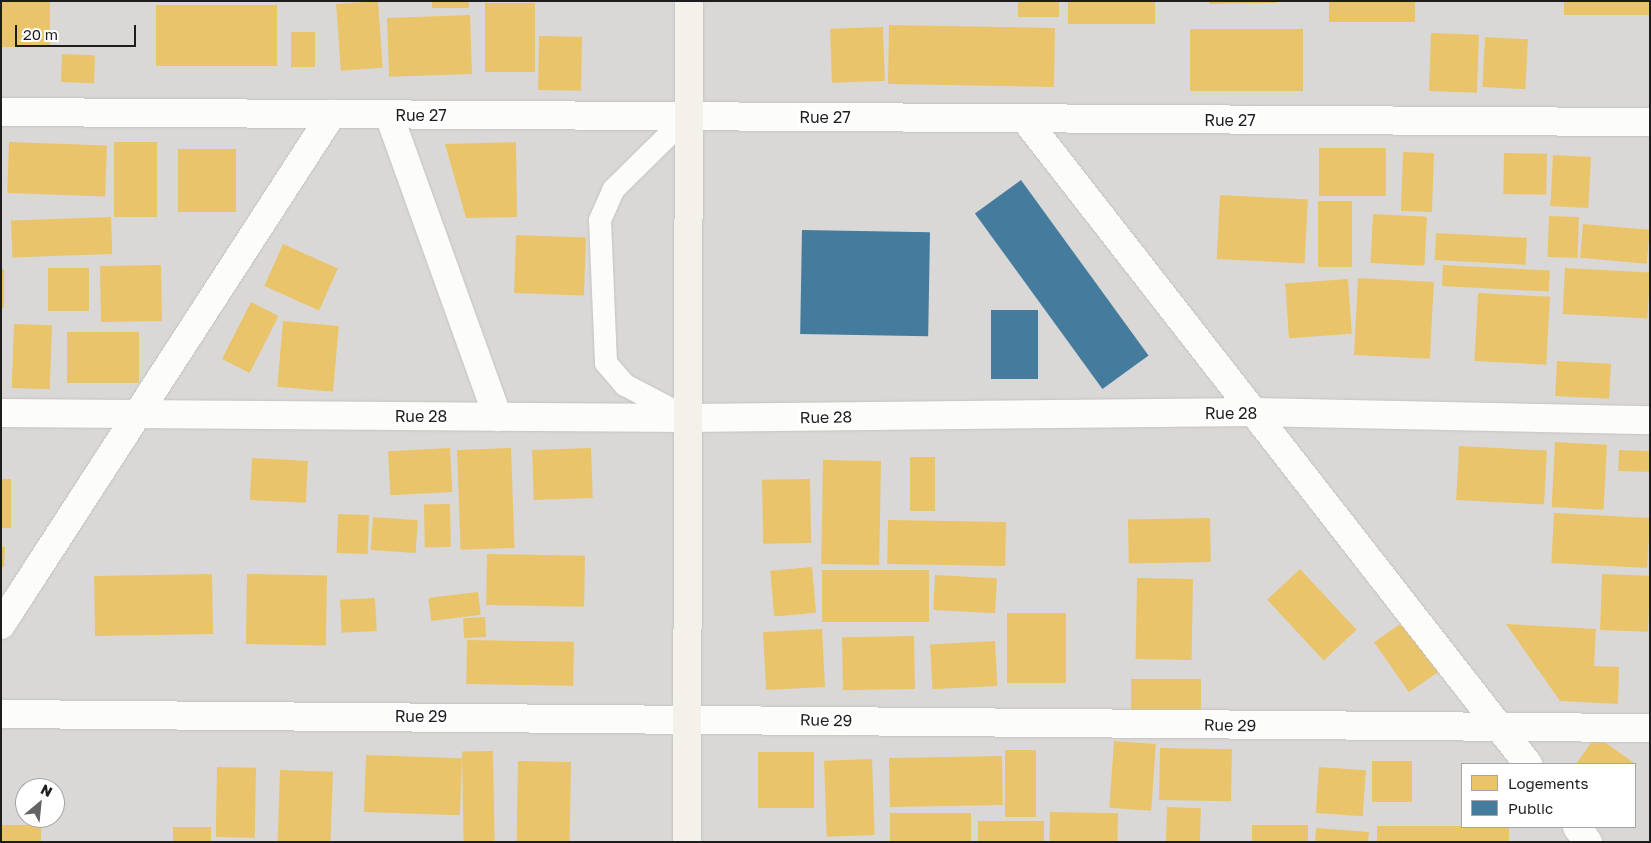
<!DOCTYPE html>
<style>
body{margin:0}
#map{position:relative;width:1651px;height:843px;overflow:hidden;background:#ebe8e5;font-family:"Golos Text",sans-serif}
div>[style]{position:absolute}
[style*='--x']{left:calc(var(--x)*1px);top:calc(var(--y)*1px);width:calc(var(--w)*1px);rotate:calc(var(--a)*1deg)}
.residential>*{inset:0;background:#dad8d7}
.religious>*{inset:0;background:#d9d8d7}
.homes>*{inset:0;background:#e9c46a;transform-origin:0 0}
.public>*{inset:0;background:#457b9d;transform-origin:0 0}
.roads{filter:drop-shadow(0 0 1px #c4c3c1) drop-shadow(0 0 1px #c4c3c1)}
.lane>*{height:22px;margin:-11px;padding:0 11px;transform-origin:11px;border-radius:11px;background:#fcfcfb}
.street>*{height:28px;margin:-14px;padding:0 14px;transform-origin:14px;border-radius:14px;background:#fcfcfb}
.secondary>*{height:28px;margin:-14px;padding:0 14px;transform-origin:14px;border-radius:14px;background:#f3f1e9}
span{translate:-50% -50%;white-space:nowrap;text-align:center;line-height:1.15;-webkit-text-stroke:5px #fff;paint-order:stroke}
.street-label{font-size:16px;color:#1d1d1d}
.frame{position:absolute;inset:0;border:2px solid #1d1d1d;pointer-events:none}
.legend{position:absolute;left:1461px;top:763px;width:175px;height:65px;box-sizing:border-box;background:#fff;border:1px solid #a5a5a5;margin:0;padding:6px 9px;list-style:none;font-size:15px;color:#1d1d1d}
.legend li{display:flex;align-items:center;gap:10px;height:25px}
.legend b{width:25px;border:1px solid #a5a5a5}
.north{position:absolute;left:15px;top:778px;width:50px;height:50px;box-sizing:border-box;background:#fff;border:1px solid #a5a5a5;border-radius:50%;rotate:28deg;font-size:14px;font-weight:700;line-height:20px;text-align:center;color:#1d1d1d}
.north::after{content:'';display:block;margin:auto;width:18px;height:22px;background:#656463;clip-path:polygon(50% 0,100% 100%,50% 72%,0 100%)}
.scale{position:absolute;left:15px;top:25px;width:121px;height:22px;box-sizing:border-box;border:2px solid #1d1d1d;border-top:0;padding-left:6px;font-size:15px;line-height:18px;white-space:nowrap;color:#1d1d1d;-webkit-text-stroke:4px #fff;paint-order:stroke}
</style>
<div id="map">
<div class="residential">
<i style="clip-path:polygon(evenodd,1px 1px,1650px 1px,1650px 842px,1px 842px,1px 1px,1462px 764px,1635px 764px,1635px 827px,1462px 827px,1462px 764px,1px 1px,25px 788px,55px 788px,55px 818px,25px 818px,25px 788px)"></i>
</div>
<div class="religious">
<i style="clip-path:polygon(1023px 170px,1181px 387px,767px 391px,764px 172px)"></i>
</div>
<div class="homes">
<i style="left:2px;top:1px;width:48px;height:46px"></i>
<i style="left:378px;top:1px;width:67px;height:42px;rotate:86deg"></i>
<i style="left:432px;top:1px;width:37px;height:7px"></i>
<i style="left:1018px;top:1px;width:41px;height:16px"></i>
<i style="left:1068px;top:1px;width:87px;height:23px"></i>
<i style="clip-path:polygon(1209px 1px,1276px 1px,1276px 3px,1209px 4px)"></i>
<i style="left:1329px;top:1px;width:86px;height:21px"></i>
<i style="left:1564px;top:1px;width:86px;height:14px"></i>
<i style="left:485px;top:3px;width:50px;height:69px"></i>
<i style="left:156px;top:5px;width:121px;height:61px"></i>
<i style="left:470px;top:15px;width:59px;height:83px;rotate:88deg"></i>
<i style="left:889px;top:25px;width:166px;height:59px;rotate:1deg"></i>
<i style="left:883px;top:27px;width:54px;height:53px;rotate:88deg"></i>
<i style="left:1303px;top:29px;width:62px;height:113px;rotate:90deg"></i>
<i style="left:291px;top:32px;width:24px;height:35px"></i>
<i style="left:1431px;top:33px;width:48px;height:58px;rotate:2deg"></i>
<i style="left:539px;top:36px;width:43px;height:54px;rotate:1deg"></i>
<i style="left:1485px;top:37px;width:43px;height:50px;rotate:3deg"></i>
<i style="left:62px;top:54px;width:33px;height:28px;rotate:2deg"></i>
<i style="left:9px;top:142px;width:98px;height:51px;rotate:2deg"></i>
<i style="left:114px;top:142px;width:43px;height:75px"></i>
<i style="clip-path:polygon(516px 142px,517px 217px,466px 218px,445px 144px)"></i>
<i style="left:1319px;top:148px;width:67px;height:48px"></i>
<i style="left:178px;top:149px;width:58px;height:63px"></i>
<i style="left:1403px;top:152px;width:31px;height:59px;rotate:2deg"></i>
<i style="left:1504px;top:153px;width:43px;height:41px;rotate:1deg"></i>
<i style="left:1553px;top:155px;width:38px;height:51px;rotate:3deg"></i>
<i style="left:1220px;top:195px;width:88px;height:64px;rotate:3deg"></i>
<i style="left:1318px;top:201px;width:34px;height:66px"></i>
<i style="left:1373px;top:214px;width:54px;height:49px;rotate:3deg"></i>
<i style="left:1549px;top:216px;width:30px;height:41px;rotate:2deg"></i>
<i style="left:111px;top:217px;width:37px;height:100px;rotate:88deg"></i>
<i style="left:1583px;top:224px;width:67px;height:34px;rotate:5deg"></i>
<i style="left:1436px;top:233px;width:91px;height:27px;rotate:3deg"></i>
<i style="left:516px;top:235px;width:70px;height:58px;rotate:2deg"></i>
<i style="left:283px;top:244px;width:60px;height:46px;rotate:24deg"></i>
<i style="left:161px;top:265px;width:56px;height:61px;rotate:89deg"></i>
<i style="left:1443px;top:265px;width:107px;height:21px;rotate:3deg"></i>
<i style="left:48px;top:268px;width:41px;height:43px"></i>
<i style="left:1565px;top:268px;width:85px;height:46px;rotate:3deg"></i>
<i style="left:1px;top:269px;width:3px;height:39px"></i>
<i style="left:1358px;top:278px;width:76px;height:77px;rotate:3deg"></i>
<i style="left:1348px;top:279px;width:55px;height:63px;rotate:86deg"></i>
<i style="left:1478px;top:293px;width:72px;height:68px;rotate:3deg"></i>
<i style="left:251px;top:302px;width:31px;height:64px;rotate:27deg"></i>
<i style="left:283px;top:321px;width:56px;height:66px;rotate:5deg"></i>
<i style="left:14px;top:324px;width:38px;height:64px;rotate:2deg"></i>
<i style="left:67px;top:332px;width:72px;height:51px"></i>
<i style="left:1557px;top:361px;width:54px;height:35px;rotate:3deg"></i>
<i style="left:1555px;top:442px;width:52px;height:65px;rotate:3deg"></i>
<i style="left:1459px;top:446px;width:88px;height:54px;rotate:3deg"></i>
<i style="left:450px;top:448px;width:44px;height:62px;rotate:87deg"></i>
<i style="left:511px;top:448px;width:100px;height:54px;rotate:88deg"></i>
<i style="left:591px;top:448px;width:50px;height:59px;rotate:88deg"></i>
<i style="left:1619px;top:450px;width:31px;height:21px;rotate:2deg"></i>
<i style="left:910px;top:457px;width:25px;height:54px"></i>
<i style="left:252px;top:458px;width:56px;height:42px;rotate:3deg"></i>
<i style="left:823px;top:460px;width:58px;height:104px;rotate:1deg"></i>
<i style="left:1px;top:479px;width:10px;height:49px"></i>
<i style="left:810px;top:479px;width:64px;height:48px;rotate:89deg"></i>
<i style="left:450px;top:504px;width:43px;height:26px;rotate:89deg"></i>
<i style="left:1554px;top:513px;width:96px;height:50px;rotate:3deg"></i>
<i style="left:338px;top:514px;width:31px;height:39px;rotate:2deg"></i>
<i style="left:373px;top:517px;width:45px;height:33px;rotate:4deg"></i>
<i style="left:1210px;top:518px;width:44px;height:82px;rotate:89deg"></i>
<i style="left:888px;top:520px;width:118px;height:44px;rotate:1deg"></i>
<i style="clip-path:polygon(1px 547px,5px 547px,4px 567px,1px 567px)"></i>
<i style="left:487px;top:554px;width:98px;height:51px;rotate:1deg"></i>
<i style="left:812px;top:567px;width:46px;height:42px;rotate:85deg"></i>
<i style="left:1300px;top:569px;width:83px;height:45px;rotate:47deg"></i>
<i style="left:929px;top:570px;width:52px;height:107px;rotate:90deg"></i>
<i style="left:212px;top:574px;width:60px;height:118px;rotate:89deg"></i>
<i style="left:247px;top:574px;width:80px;height:70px;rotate:1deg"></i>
<i style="left:1602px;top:574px;width:48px;height:56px;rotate:2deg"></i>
<i style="left:935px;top:575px;width:62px;height:35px;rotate:3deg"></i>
<i style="left:1137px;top:578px;width:56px;height:81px;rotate:1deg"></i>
<i style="left:478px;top:592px;width:23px;height:50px;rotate:83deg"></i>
<i style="left:375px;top:598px;width:33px;height:35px;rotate:87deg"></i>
<i style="left:1007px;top:613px;width:59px;height:70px"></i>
<i style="left:485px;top:617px;width:20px;height:22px;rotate:87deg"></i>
<i style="left:1406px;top:620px;width:61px;height:39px;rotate:55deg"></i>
<i style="clip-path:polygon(1506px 624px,1596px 629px,1594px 666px,1619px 667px,1618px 704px,1560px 701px)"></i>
<i style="left:822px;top:629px;width:58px;height:59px;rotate:87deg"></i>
<i style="left:914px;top:636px;width:53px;height:72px;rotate:89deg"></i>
<i style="left:467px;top:640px;width:107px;height:44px;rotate:1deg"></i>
<i style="left:995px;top:641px;width:45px;height:65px;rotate:87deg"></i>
<i style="left:1131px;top:679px;width:70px;height:34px"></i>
<i style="clip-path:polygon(1596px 736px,1637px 765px,1635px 768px,1635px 764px,1576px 764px)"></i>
<i style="left:1114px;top:741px;width:42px;height:67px;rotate:4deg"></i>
<i style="left:1160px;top:748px;width:72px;height:52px;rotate:1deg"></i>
<i style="left:1005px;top:750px;width:31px;height:67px"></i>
<i style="left:493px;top:751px;width:91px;height:31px;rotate:89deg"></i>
<i style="left:758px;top:752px;width:56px;height:56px"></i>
<i style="left:366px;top:755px;width:96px;height:57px;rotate:2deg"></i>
<i style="left:1002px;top:756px;width:49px;height:113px;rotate:89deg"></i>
<i style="left:872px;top:759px;width:76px;height:48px;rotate:88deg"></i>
<i style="left:518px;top:761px;width:53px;height:81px;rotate:1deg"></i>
<i style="left:1372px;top:761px;width:40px;height:41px"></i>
<i style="left:217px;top:767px;width:39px;height:70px;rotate:1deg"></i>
<i style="left:1319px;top:767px;width:47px;height:46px;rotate:4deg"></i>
<i style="left:280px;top:770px;width:53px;height:72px;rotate:2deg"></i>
<i style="left:1167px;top:807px;width:34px;height:34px;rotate:2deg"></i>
<i style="left:1050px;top:812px;width:68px;height:30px;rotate:1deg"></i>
<i style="left:890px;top:813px;width:81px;height:29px"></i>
<i style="left:978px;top:821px;width:66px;height:21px"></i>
<i style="left:1px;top:825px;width:40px;height:17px"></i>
<i style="left:1252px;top:825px;width:56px;height:17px"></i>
<i style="left:1377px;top:826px;width:132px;height:16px"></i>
<i style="left:173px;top:827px;width:38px;height:15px"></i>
<i style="clip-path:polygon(1316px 828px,1369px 832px,1368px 842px,1315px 842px)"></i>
</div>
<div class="public">
<i style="left:1021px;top:180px;width:217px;height:57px;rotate:54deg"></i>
<i style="left:802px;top:230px;width:128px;height:104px;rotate:1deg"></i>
<i style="left:991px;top:310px;width:47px;height:69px"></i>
</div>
<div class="roads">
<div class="lane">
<i style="--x:688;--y:418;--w:71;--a:-152.4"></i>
<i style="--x:625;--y:385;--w:29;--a:-131"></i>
<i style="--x:606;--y:363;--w:143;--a:-92.4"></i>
<i style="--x:600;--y:220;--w:34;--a:-66"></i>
<i style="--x:614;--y:189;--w:104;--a:-44.6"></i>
</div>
<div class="street">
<i style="--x:1;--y:112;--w:1649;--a:0.35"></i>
<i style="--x:389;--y:115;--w:321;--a:70.2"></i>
<i style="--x:1025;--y:119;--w:818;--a:52.05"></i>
<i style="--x:1;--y:413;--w:687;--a:0.42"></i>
<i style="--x:688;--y:418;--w:566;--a:-0.61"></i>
<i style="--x:1254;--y:412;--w:396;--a:1.2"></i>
<i style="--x:1;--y:625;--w:609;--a:-57.07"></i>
<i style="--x:1;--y:714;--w:1649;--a:0.49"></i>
<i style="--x:1577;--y:827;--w:19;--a:54"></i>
</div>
<div class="secondary">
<i style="--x:687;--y:842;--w:841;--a:-89.86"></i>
</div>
</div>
<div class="street-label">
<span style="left:421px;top:115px">Rue 27</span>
<span style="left:825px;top:117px">Rue 27</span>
<span style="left:1230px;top:120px">Rue 27</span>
<span style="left:1231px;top:413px">Rue 28</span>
<span style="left:421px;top:416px">Rue 28</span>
<span style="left:826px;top:417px;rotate:-1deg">Rue 28</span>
<span style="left:421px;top:716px">Rue 29</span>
<span style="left:826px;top:720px;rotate:1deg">Rue 29</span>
<span style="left:1230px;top:725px;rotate:1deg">Rue 29</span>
</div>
<div class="frame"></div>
<ul class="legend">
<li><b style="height:14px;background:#e9c46a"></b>Logements</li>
<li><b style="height:14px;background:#457b9d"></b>Public</li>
</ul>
<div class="north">N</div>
<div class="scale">20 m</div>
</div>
